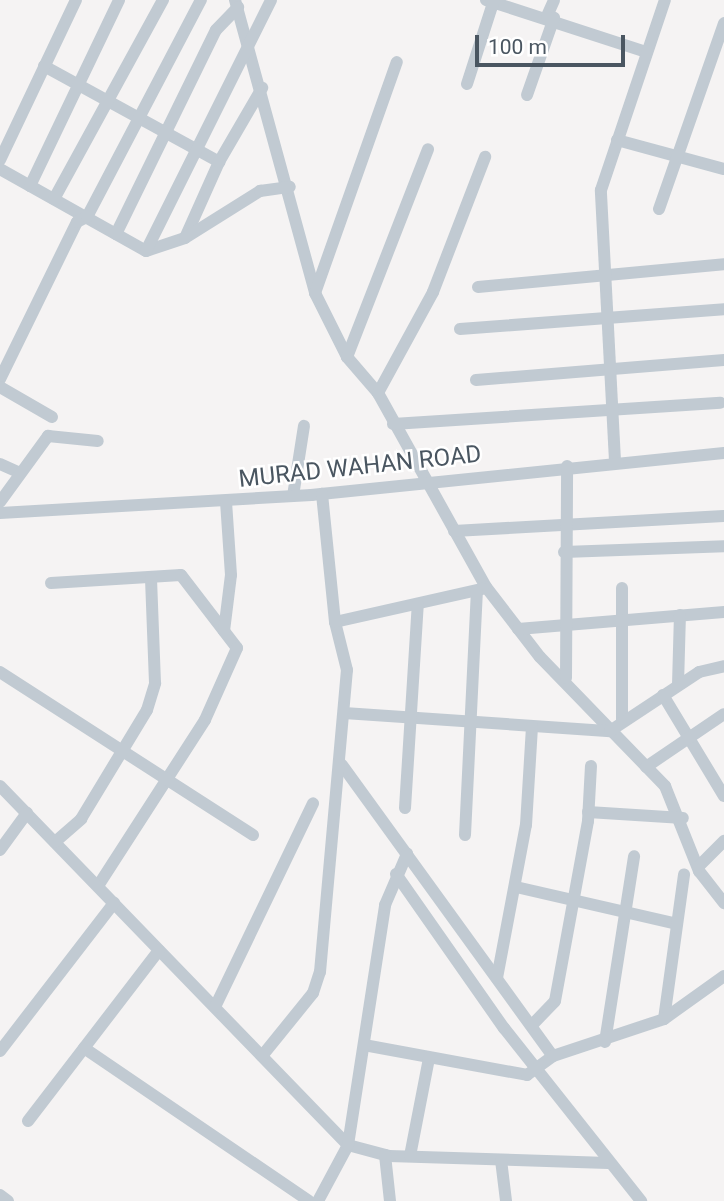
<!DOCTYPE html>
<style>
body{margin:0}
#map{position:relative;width:724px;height:1201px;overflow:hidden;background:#f5f3f3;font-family:Roboto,sans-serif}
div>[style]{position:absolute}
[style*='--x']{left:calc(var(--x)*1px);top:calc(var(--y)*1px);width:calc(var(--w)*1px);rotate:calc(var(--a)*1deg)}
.minor>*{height:12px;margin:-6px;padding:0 6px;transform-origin:6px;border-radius:6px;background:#c1cad2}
span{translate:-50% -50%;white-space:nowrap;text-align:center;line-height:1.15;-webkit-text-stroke:5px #fff;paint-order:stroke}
.street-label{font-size:24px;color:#4a5661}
.scale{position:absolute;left:475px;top:35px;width:150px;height:32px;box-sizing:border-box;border:4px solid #4a5661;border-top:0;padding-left:9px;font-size:21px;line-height:24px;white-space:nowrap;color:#4a5661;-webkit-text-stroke:5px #fff;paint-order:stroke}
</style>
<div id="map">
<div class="minor">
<i style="--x:235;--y:0;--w:304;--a:74.7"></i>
<i style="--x:315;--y:293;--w:72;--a:63.4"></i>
<i style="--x:347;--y:357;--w:48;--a:49.3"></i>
<i style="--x:378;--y:393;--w:222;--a:60.9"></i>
<i style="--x:486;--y:587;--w:88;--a:52.4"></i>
<i style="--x:540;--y:657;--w:180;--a:45.9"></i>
<i style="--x:665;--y:786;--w:92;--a:68.2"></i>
<i style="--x:699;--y:871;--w:41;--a:52"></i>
<i style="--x:486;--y:0;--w:168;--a:18"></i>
<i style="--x:547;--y:16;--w:17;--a:-66"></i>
<i style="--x:44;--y:66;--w:200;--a:28.7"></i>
<i style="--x:219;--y:162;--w:83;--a:114.1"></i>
<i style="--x:467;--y:84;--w:88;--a:-72.2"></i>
<i style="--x:527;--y:95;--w:82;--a:-70.7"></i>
<i style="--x:617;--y:140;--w:111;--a:15.2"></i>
<i style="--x:0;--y:160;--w:177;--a:-64.6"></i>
<i style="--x:219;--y:162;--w:86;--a:-59.8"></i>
<i style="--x:0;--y:169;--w:167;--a:29.3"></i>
<i style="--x:146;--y:251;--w:41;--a:-18.4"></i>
<i style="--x:185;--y:238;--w:89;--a:-32.1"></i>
<i style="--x:260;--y:191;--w:30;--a:-8"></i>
<i style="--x:30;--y:186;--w:206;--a:-64.4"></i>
<i style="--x:54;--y:199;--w:227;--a:-61.3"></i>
<i style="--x:659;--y:209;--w:197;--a:-70.7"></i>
<i style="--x:116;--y:234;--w:227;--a:-63.9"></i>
<i style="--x:216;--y:30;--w:32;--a:-46"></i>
<i style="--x:146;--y:251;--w:280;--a:-63.5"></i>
<i style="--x:478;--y:287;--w:247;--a:-5.3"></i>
<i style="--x:315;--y:293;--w:245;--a:-70.5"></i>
<i style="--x:460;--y:329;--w:265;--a:-4.3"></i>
<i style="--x:347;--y:357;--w:223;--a:-68.7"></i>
<i style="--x:0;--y:379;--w:175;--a:-63.9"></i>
<i style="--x:77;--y:222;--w:11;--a:-27"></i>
<i style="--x:87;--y:217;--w:245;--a:-62.3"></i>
<i style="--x:476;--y:380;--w:249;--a:-4.6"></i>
<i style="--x:0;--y:387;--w:60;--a:30"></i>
<i style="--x:378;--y:393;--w:115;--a:-61.4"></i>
<i style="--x:433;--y:292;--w:145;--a:-68.9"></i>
<i style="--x:393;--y:424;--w:328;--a:-3.7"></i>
<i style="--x:615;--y:461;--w:271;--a:-93"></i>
<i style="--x:601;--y:190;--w:200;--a:-71.4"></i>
<i style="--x:0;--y:464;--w:20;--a:24"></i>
<i style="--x:293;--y:496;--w:71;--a:-81.1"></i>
<i style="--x:0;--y:502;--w:82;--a:-54"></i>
<i style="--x:48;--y:436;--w:50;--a:5.7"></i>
<i style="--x:0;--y:513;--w:312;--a:-3.3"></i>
<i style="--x:311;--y:495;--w:415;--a:-5.8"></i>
<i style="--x:454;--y:531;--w:270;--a:-3.2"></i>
<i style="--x:564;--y:552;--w:160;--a:-2.1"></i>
<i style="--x:51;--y:583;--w:130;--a:-3.5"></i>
<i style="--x:181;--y:575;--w:92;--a:52.5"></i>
<i style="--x:237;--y:648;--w:79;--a:114"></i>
<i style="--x:205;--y:720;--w:197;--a:122.8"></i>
<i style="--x:622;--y:588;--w:134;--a:90"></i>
<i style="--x:335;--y:622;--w:151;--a:-12.7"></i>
<i style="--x:518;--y:629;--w:207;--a:-4.7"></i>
<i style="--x:224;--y:631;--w:56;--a:-82.9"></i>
<i style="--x:231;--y:575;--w:74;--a:-93.9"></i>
<i style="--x:0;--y:672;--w:301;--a:32.8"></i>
<i style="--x:566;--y:678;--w:212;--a:-89.7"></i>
<i style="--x:678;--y:685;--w:70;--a:-88.4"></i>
<i style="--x:663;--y:695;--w:118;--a:58.9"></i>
<i style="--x:344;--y:713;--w:267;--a:3.9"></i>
<i style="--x:610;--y:731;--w:107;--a:-33.5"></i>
<i style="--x:699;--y:672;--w:26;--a:-13"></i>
<i style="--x:342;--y:765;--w:359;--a:54.1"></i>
<i style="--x:646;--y:767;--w:94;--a:-34.2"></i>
<i style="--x:0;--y:786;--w:500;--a:45.9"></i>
<i style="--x:348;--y:1145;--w:42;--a:15"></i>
<i style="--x:389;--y:1156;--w:219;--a:1.8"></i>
<i style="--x:405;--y:808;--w:204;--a:-86.4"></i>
<i style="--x:588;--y:812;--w:95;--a:3.6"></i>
<i style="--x:465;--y:835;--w:244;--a:-87.2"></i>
<i style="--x:55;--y:842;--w:35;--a:-41"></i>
<i style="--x:81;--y:819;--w:127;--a:-58.8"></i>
<i style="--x:147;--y:710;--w:28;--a:-73"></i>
<i style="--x:155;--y:683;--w:105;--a:-92.2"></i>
<i style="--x:0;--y:850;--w:46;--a:-53.9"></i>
<i style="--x:698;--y:867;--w:37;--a:-45"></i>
<i style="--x:396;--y:874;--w:188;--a:55"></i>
<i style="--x:504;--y:1028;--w:221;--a:51.6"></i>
<i style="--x:516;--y:887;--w:165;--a:12.9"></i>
<i style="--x:497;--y:978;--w:156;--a:-79.3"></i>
<i style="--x:526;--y:825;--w:99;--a:-86.5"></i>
<i style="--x:215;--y:1007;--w:226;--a:-64.3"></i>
<i style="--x:664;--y:1019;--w:146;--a:-82.1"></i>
<i style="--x:532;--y:1025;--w:33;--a:-46"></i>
<i style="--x:555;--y:1001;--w:183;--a:-79.6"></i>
<i style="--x:588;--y:821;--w:55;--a:-86.9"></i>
<i style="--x:605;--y:1042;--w:188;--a:-81.1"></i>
<i style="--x:364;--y:1045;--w:166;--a:10.4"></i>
<i style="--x:527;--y:1075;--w:32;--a:-36"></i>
<i style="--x:553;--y:1056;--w:117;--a:-18.4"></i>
<i style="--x:664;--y:1019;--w:74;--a:-35.6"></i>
<i style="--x:84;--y:1048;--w:272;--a:34.2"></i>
<i style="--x:0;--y:1051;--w:187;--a:-52.4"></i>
<i style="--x:262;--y:1056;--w:81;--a:-51"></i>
<i style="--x:313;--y:993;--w:22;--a:-72"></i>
<i style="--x:320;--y:972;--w:303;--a:-84.9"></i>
<i style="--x:347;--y:670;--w:49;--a:-104"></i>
<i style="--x:335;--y:622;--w:129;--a:-95.8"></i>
<i style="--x:28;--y:1121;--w:215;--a:-52.5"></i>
<i style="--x:385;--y:1155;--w:46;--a:83.8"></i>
<i style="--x:410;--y:1156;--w:100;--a:-79"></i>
<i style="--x:501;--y:1160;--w:41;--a:83"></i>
<i style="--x:0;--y:1195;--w:10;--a:37"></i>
<i style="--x:318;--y:1201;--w:64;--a:-61.8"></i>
<i style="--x:348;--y:1145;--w:243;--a:-81.2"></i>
<i style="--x:385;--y:905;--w:56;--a:-66.7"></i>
</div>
<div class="street-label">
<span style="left:360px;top:467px;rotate:-6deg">MURAD WAHAN ROAD</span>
</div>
<div class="scale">100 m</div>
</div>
